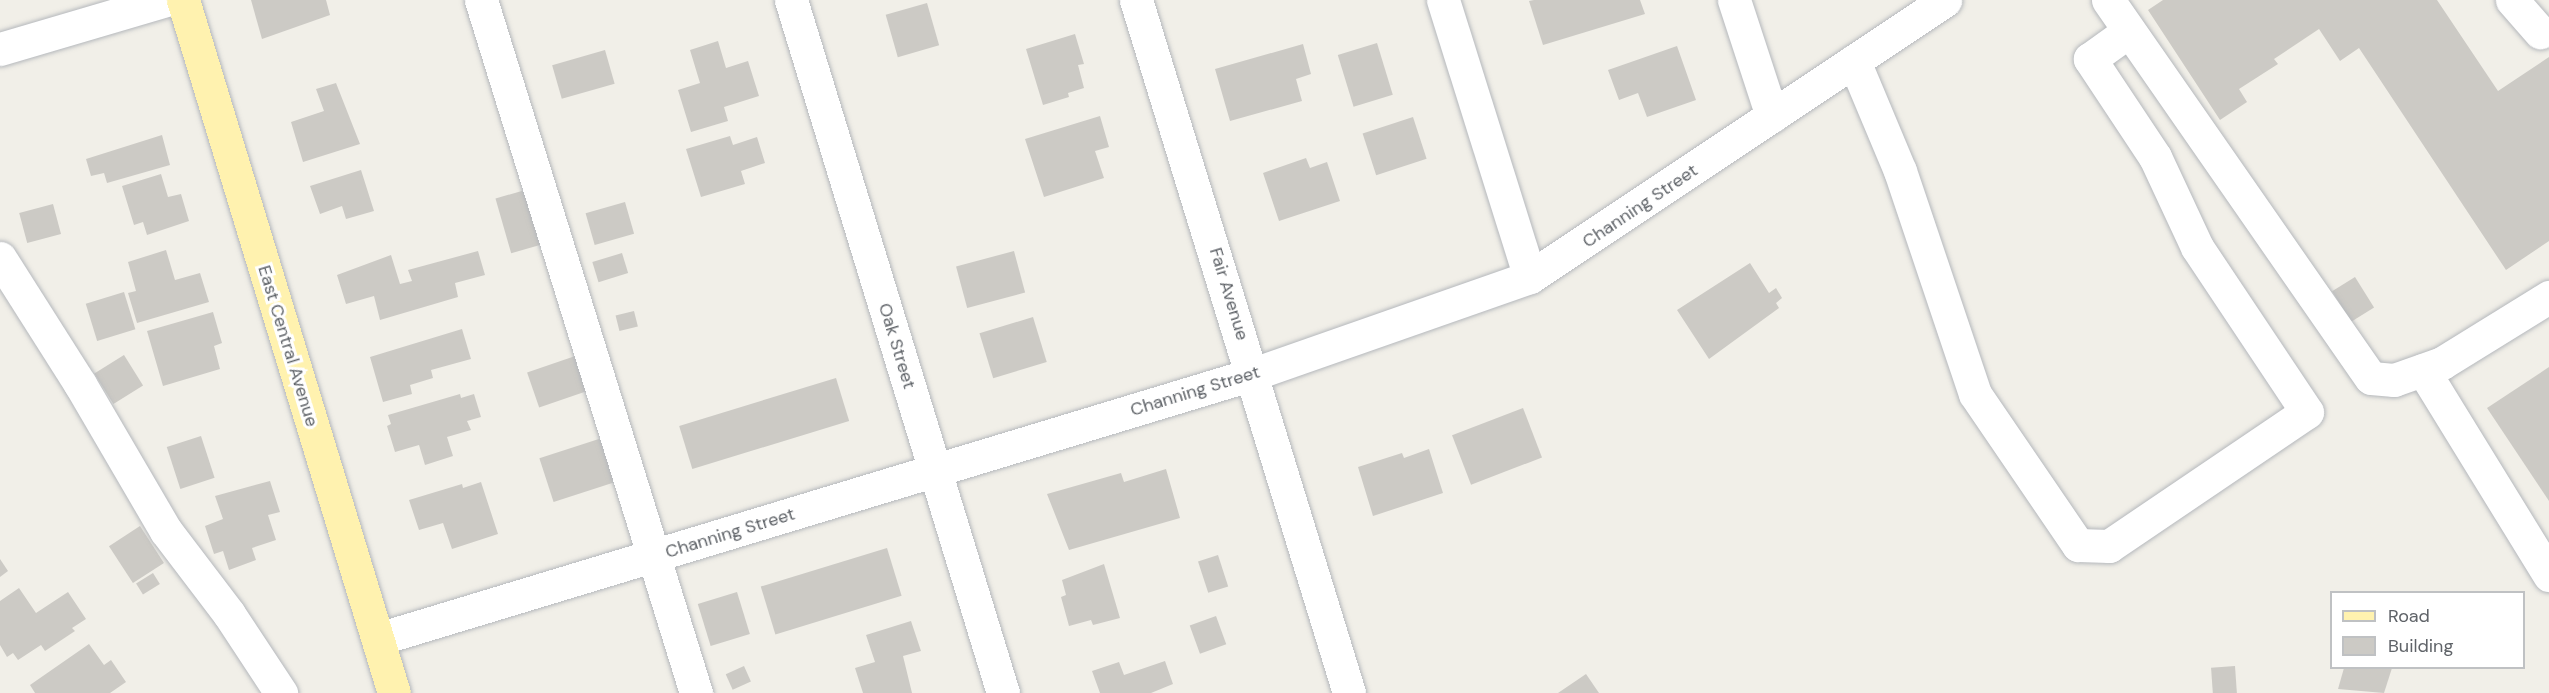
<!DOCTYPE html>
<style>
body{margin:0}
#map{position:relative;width:2549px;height:693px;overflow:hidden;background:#f1efe8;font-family:"DM Sans",sans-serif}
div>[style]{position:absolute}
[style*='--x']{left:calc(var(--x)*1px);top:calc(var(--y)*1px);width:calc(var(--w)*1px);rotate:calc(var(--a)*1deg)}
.building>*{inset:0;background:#cccac5;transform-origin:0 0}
.roads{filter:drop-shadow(0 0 2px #b5b8bc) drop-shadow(0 0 2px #b5b8bc)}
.minor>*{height:33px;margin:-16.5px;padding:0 16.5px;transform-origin:16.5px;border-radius:16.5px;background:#fff}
.major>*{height:33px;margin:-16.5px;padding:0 16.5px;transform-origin:16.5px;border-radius:16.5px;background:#fff2af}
span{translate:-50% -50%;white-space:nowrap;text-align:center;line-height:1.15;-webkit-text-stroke:6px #fff;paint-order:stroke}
.street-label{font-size:18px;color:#5f6368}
.legend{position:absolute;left:2330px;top:591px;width:195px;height:78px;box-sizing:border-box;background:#fff;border:2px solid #bfc1c3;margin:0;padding:8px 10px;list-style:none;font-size:18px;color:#5f6368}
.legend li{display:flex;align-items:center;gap:12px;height:30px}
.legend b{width:30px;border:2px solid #bfc1c3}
</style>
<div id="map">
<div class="building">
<i style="clip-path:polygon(251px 0,326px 0,330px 15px,262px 39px)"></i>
<i style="clip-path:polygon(1534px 0,1640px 0,1645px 14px,1543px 45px,1529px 1px)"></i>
<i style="clip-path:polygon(2163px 0,2437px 0,2498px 91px,2549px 57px,2549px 241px,2506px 270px,2359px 48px,2340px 61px,2319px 29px,2274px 59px,2278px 64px,2239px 89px,2247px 102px,2220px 120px,2148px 10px)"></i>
<i style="left:927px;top:3px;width:44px;height:43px;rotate:74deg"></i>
<i style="clip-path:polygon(1075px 34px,1084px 64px,1078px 65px,1084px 88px,1068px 93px,1069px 97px,1043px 105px,1026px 49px)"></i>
<i style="clip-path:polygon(718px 41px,726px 68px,748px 61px,759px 96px,724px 107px,728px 121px,691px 132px,678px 90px,700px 83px,690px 50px)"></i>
<i style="left:1377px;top:43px;width:54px;height:41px;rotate:73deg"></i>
<i style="clip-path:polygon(1303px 44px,1311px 74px,1296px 79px,1302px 101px,1230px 121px,1215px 69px)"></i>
<i style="clip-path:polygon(1677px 46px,1696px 100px,1647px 117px,1638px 93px,1619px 100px,1608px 70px)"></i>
<i style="left:605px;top:50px;width:35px;height:55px;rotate:74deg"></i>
<i style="clip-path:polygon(336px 83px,360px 144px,303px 162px,291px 122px,324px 111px,316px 89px)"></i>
<i style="clip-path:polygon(1100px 116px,1109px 147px,1095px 151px,1104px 178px,1044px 197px,1025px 139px)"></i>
<i style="left:1413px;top:117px;width:44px;height:53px;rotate:72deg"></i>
<i style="clip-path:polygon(162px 135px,170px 165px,107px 183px,104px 173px,91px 176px,86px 159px)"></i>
<i style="clip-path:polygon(730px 136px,733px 145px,757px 137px,765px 163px,741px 171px,745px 184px,701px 197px,686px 149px)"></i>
<i style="clip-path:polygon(1306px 158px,1310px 168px,1327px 162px,1340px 201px,1279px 221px,1263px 173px)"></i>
<i style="clip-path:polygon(361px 170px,374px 211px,346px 219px,342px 206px,320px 214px,310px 186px)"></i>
<i style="clip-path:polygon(161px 174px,168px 197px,181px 194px,189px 221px,147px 235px,143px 222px,134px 225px,122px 186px)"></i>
<i style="left:532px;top:188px;width:57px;height:38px;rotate:74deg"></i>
<i style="left:625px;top:202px;width:33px;height:41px;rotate:74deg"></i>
<i style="left:53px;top:204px;width:31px;height:35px;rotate:75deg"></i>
<i style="clip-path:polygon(166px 250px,175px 280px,200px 273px,209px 302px,137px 323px,128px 293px,136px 291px,128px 262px)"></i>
<i style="clip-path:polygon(478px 251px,485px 275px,455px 283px,458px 297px,380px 320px,374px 296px,346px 304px,337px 275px,391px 255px,400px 284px,412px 281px,408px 270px)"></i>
<i style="left:1014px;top:251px;width:43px;height:60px;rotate:75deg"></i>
<i style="left:622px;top:253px;width:21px;height:31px;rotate:73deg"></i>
<i style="clip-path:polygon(1750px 263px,1769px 293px,1776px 288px,1782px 298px,1776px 303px,1779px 308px,1709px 359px,1677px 310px)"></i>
<i style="left:2355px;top:277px;width:36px;height:27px;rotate:58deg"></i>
<i style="left:124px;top:292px;width:39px;height:40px;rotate:73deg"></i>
<i style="left:634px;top:311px;width:16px;height:19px;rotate:76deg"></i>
<i style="clip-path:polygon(213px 312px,222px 343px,214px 346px,220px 369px,163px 386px,147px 331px)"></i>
<i style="left:1033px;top:317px;width:47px;height:56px;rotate:73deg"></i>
<i style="clip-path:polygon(462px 329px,471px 359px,431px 370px,433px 378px,410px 385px,412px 394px,383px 402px,370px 357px)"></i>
<i style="left:581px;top:354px;width:37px;height:57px;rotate:71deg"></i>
<i style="left:124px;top:355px;width:36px;height:35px;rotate:58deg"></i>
<i style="clip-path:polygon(2549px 367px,2549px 501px,2487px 408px)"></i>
<i style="left:836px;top:378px;width:45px;height:164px;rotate:73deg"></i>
<i style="clip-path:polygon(460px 394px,461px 398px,474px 394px,481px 417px,467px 421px,471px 430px,447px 437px,453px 456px,425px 465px,419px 445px,395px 452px,387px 426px,391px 424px,388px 415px)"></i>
<i style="left:1523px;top:408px;width:53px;height:76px;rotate:69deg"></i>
<i style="left:201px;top:436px;width:44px;height:36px;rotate:72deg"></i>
<i style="left:605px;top:437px;width:46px;height:69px;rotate:72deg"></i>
<i style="clip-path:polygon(1429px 449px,1443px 493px,1373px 516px,1358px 467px,1402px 453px,1404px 458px)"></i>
<i style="clip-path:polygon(1166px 469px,1180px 518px,1069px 550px,1047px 494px,1121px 473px,1124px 482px)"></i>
<i style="clip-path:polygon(270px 481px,280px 512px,268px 515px,276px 540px,252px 548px,256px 560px,229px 570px,223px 551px,214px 554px,205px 526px,223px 519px,215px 496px)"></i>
<i style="clip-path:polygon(481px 482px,498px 534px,452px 549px,443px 523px,419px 530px,409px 500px,462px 484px,463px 488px)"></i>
<i style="left:140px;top:526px;width:44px;height:37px;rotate:57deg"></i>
<i style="left:887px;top:548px;width:50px;height:132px;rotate:73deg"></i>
<i style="left:1218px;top:555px;width:33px;height:21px;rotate:72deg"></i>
<i style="clip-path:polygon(0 559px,8px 571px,0 577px)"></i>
<i style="clip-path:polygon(1104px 564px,1120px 618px,1093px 625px,1091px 620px,1069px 626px,1061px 597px,1066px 595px,1062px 580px)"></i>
<i style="left:153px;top:573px;width:13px;height:20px;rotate:58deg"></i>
<i style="clip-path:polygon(19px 588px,36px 613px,68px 592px,86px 619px,72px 628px,75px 631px,45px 651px,41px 645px,18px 660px,13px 653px,7px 657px,0 645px,0 601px)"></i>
<i style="left:737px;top:592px;width:44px;height:41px;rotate:73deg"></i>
<i style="left:1216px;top:616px;width:30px;height:28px;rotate:70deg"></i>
<i style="clip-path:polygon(911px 621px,921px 651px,903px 656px,912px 693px,863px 693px,855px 668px,875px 662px,866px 635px)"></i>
<i style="clip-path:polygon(89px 644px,104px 665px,111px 660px,126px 682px,110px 693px,35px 693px,30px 685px)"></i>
<i style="clip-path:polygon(1165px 661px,1173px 684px,1151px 693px,1100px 693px,1092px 671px,1119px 662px,1124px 675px)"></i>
<i style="left:744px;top:666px;width:17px;height:20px;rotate:66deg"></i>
<i style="left:2235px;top:666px;width:27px;height:24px;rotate:86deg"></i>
<i style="clip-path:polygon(2344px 668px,2392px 668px,2384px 693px,2338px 689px)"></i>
<i style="clip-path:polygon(1586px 674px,1599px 693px,1558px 693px)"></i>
</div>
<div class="roads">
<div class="minor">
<i style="--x:481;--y:0;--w:726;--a:72.76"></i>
<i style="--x:791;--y:0;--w:725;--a:72.99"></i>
<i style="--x:1136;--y:0;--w:725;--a:72.91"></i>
<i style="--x:1443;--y:0;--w:290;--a:72.6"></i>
<i style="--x:1734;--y:0;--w:122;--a:71.9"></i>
<i style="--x:2108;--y:0;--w:460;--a:55.2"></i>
<i style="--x:2371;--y:378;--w:23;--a:5"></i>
<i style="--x:2394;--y:380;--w:51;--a:-19.5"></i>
<i style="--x:2442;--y:363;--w:126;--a:-31.7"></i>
<i style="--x:2512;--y:0;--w:43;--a:48.8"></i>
<i style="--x:0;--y:49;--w:174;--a:-16.4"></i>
<i style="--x:1854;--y:61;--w:119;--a:67.3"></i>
<i style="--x:1900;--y:171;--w:235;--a:71.4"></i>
<i style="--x:1975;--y:394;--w:183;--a:55.7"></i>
<i style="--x:2078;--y:545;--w:31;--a:2"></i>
<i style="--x:2109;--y:546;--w:239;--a:-34.1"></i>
<i style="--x:2307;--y:412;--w:198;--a:-123.7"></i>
<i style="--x:2197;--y:247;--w:99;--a:-115"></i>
<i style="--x:2155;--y:157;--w:118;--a:-123.6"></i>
<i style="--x:2090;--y:59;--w:48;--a:-35.7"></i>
<i style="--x:0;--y:258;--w:149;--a:57.6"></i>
<i style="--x:80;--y:384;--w:170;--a:59.7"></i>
<i style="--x:166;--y:531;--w:104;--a:52.8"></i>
<i style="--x:229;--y:614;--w:95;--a:56.6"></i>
<i style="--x:2423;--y:370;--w:241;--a:58.4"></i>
<i style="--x:378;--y:639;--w:914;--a:-16.85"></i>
<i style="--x:1253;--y:374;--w:293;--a:-19.3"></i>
<i style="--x:1530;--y:277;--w:499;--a:-33.7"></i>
</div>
<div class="major">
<i style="--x:183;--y:0;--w:724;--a:73.07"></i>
</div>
</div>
<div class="street-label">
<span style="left:1640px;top:206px;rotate:-34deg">Channing Street</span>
<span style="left:1229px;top:294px;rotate:73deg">Fair Avenue</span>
<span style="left:288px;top:346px;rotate:73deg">East Central Avenue</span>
<span style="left:897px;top:346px;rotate:73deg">Oak Street</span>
<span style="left:1195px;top:391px;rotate:-17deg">Channing Street</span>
<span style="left:730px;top:533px;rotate:-17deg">Channing Street</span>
</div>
<ul class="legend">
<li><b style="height:8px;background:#fff2af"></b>Road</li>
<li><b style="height:16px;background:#cccac5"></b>Building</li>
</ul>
</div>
